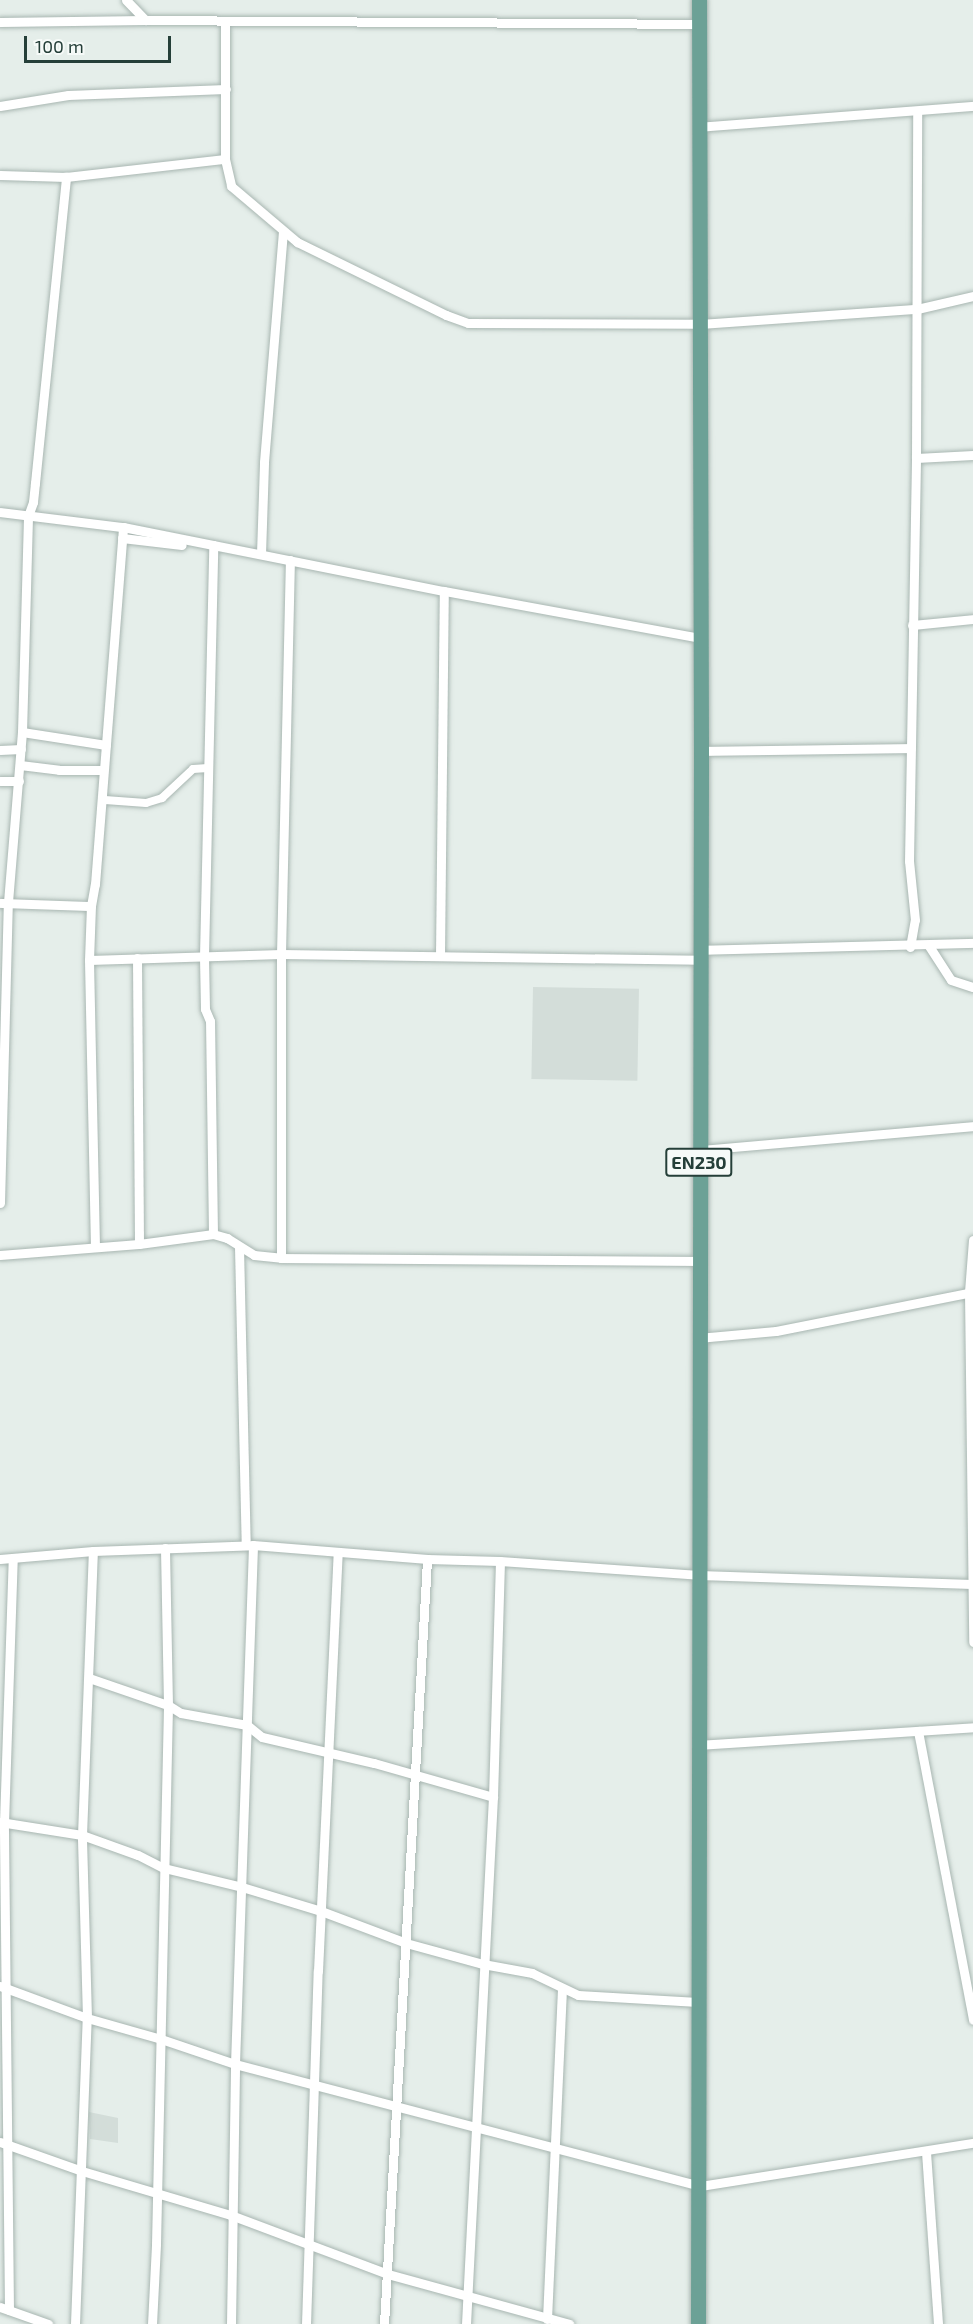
<!DOCTYPE html>
<style>
body{margin:0}
#map{position:relative;width:973px;height:2324px;overflow:hidden;background:#e5eeea;font-family:"Exo 2",sans-serif}
div>[style]{position:absolute}
[style*='--x']{left:calc(var(--x)*1px);top:calc(var(--y)*1px);width:calc(var(--w)*1px);rotate:calc(var(--a)*1deg)}
.built>*{inset:0;background:#d3ddd9;transform-origin:0 0}
.roads{filter:drop-shadow(0 0 2px #a8b6b1) drop-shadow(0 0 2px #a8b6b1)}
.pedestrian>*{height:8px;margin:-4px;padding:0 4px;transform-origin:4px;border-radius:4px;background:#fff}
.minor>*{height:9px;margin:-4.5px;padding:0 4.5px;transform-origin:4.5px;border-radius:4.5px;background:#fff}
.primary>*{height:15px;margin:-7.5px;padding:0 7.5px;transform-origin:7.5px;border-radius:7.5px;background:#6ca196}
span{translate:-50% -50%;white-space:nowrap;text-align:center;line-height:1.15;-webkit-text-stroke:5px #f6faf8;paint-order:stroke}
.shield-label span{padding:2px 4px;background:#f6faf8;border:2px solid;border-radius:4px;-webkit-text-stroke-width:0}
.shield-label{font-size:18px;color:#253f39;font-weight:700}
.scale{position:absolute;left:24px;top:36px;width:147px;height:27px;box-sizing:border-box;border:3px solid #253f39;border-top:0;padding-left:8px;font-size:18px;line-height:21px;white-space:nowrap;color:#253f39;-webkit-text-stroke:4px #f6faf8;paint-order:stroke}
</style>
<div id="map">
<div class="built">
<i style="left:533px;top:987px;width:106px;height:92px;rotate:1deg"></i>
<i style="clip-path:polygon(89px 2112px,118px 2118px,118px 2143px,90px 2139px)"></i>
</div>
<div class="roads">
<div class="pedestrian">
<i style="--x:105;--y:800;--w:41;--a:4.2"></i>
<i style="--x:146;--y:803;--w:17;--a:-17"></i>
<i style="--x:162;--y:798;--w:42;--a:-43.1"></i>
<i style="--x:193;--y:769;--w:15;--a:-4"></i>
</div>
<div class="minor">
<i style="--x:126;--y:0;--w:28;--a:46"></i>
<i style="--x:0;--y:22;--w:145;--a:-0.8"></i>
<i style="--x:145;--y:20;--w:554;--a:0.41"></i>
<i style="--x:225;--y:22;--w:137;--a:90"></i>
<i style="--x:225;--y:159;--w:28;--a:77"></i>
<i style="--x:231;--y:186;--w:87;--a:40.3"></i>
<i style="--x:297;--y:242;--w:166;--a:26.1"></i>
<i style="--x:446;--y:315;--w:23;--a:20"></i>
<i style="--x:468;--y:323;--w:232;--a:0.2"></i>
<i style="--x:700;--y:324;--w:218;--a:-4"></i>
<i style="--x:917;--y:309;--w:57;--a:-13.1"></i>
<i style="--x:0;--y:106;--w:69;--a:-9.2"></i>
<i style="--x:68;--y:95;--w:158;--a:-2.2"></i>
<i style="--x:698;--y:127;--w:276;--a:-4.4"></i>
<i style="--x:0;--y:175;--w:66;--a:1.7"></i>
<i style="--x:66;--y:177;--w:160;--a:-6.5"></i>
<i style="--x:916;--y:458;--w:57;--a:-3"></i>
<i style="--x:0;--y:512;--w:124;--a:7"></i>
<i style="--x:123;--y:527;--w:327;--a:11.3"></i>
<i style="--x:444;--y:591;--w:261;--a:10.4"></i>
<i style="--x:122;--y:538;--w:60;--a:6.7"></i>
<i style="--x:261;--y:554;--w:92;--a:-88.1"></i>
<i style="--x:264;--y:462;--w:230;--a:-85.3"></i>
<i style="--x:912;--y:625;--w:61;--a:-5.6"></i>
<i style="--x:22;--y:732;--w:85;--a:8.8"></i>
<i style="--x:0;--y:750;--w:21;--a:-3"></i>
<i style="--x:701;--y:751;--w:210;--a:-0.8"></i>
<i style="--x:20;--y:765;--w:39;--a:7"></i>
<i style="--x:59;--y:770;--w:44;--a:0"></i>
<i style="--x:0;--y:781;--w:19;--a:0"></i>
<i style="--x:0;--y:903;--w:91;--a:1.9"></i>
<i style="--x:929;--y:946;--w:40;--a:57.1"></i>
<i style="--x:951;--y:980;--w:23;--a:18"></i>
<i style="--x:910;--y:947;--w:27;--a:-80"></i>
<i style="--x:915;--y:920;--w:59;--a:-95.8"></i>
<i style="--x:909;--y:861;--w:403;--a:-89"></i>
<i style="--x:916;--y:458;--w:347;--a:-89.8"></i>
<i style="--x:699;--y:950;--w:274;--a:-1.5"></i>
<i style="--x:440;--y:956;--w:365;--a:-89.4"></i>
<i style="--x:137;--y:958;--w:286;--a:89.6"></i>
<i style="--x:89;--y:960;--w:192;--a:-1.8"></i>
<i style="--x:281;--y:954;--w:418;--a:0.8"></i>
<i style="--x:700;--y:1150;--w:274;--a:-5"></i>
<i style="--x:0;--y:1203;--w:301;--a:-88.5"></i>
<i style="--x:8;--y:902;--w:171;--a:-85.3"></i>
<i style="--x:22;--y:732;--w:216;--a:-88.4"></i>
<i style="--x:28;--y:516;--w:15;--a:-70"></i>
<i style="--x:33;--y:502;--w:19;--a:-84"></i>
<i style="--x:35;--y:483;--w:308;--a:-84.2"></i>
<i style="--x:213;--y:1234;--w:213;--a:-90.8"></i>
<i style="--x:210;--y:1021;--w:13;--a:-113"></i>
<i style="--x:205;--y:1009;--w:53;--a:-91.1"></i>
<i style="--x:204;--y:956;--w:411;--a:-88.7"></i>
<i style="--x:973;--y:1240;--w:52;--a:94.4"></i>
<i style="--x:969;--y:1292;--w:350;--a:89.3"></i>
<i style="--x:95;--y:1247;--w:287;--a:-91.2"></i>
<i style="--x:89;--y:960;--w:54;--a:-87.9"></i>
<i style="--x:91;--y:906;--w:22;--a:-80"></i>
<i style="--x:95;--y:884;--w:358;--a:-85.5"></i>
<i style="--x:239;--y:1247;--w:298;--a:88.7"></i>
<i style="--x:0;--y:1255;--w:139;--a:-4.5"></i>
<i style="--x:139;--y:1244;--w:75;--a:-7.7"></i>
<i style="--x:213;--y:1234;--w:15;--a:16"></i>
<i style="--x:227;--y:1238;--w:32;--a:32"></i>
<i style="--x:254;--y:1255;--w:27;--a:6"></i>
<i style="--x:281;--y:1258;--w:417;--a:0.4"></i>
<i style="--x:281;--y:1258;--w:304;--a:-90"></i>
<i style="--x:281;--y:954;--w:394;--a:-88.7"></i>
<i style="--x:698;--y:1338;--w:78;--a:-5.1"></i>
<i style="--x:776;--y:1331;--w:201;--a:-11.2"></i>
<i style="--x:0;--y:1559;--w:93;--a:-4.9"></i>
<i style="--x:93;--y:1551;--w:160;--a:-2.1"></i>
<i style="--x:253;--y:1545;--w:175;--a:4.6"></i>
<i style="--x:427;--y:1559;--w:73;--a:1.6"></i>
<i style="--x:500;--y:1561;--w:199;--a:4"></i>
<i style="--x:699;--y:1575;--w:273;--a:1.9"></i>
<i style="--x:89;--y:1678;--w:83;--a:18.9"></i>
<i style="--x:168;--y:1705;--w:15;--a:32"></i>
<i style="--x:181;--y:1713;--w:67;--a:10.3"></i>
<i style="--x:247;--y:1725;--w:19;--a:39"></i>
<i style="--x:262;--y:1737;--w:115;--a:13.1"></i>
<i style="--x:374;--y:1763;--w:124;--a:15.9"></i>
<i style="--x:918;--y:1731;--w:294;--a:79.2"></i>
<i style="--x:698;--y:1745;--w:276;--a:-3.7"></i>
<i style="--x:0;--y:1822;--w:83;--a:9"></i>
<i style="--x:82;--y:1835;--w:59;--a:19.7"></i>
<i style="--x:138;--y:1855;--w:29;--a:27"></i>
<i style="--x:164;--y:1868;--w:80;--a:13.7"></i>
<i style="--x:242;--y:1887;--w:83;--a:16.9"></i>
<i style="--x:321;--y:1911;--w:91;--a:20.6"></i>
<i style="--x:406;--y:1943;--w:80;--a:15.3"></i>
<i style="--x:483;--y:1964;--w:50;--a:10.4"></i>
<i style="--x:532;--y:1973;--w:51;--a:25.6"></i>
<i style="--x:578;--y:1995;--w:120;--a:3.3"></i>
<i style="--x:0;--y:1986;--w:93;--a:20.2"></i>
<i style="--x:87;--y:2018;--w:77;--a:15.8"></i>
<i style="--x:161;--y:2039;--w:78;--a:18.7"></i>
<i style="--x:235;--y:2064;--w:481;--a:14.7"></i>
<i style="--x:700;--y:2186;--w:276;--a:-9"></i>
<i style="--x:0;--y:2142;--w:87;--a:19.5"></i>
<i style="--x:82;--y:2171;--w:155;--a:16.5"></i>
<i style="--x:231;--y:2215;--w:168;--a:20.6"></i>
<i style="--x:388;--y:2274;--w:188;--a:15.4"></i>
<i style="--x:926;--y:2152;--w:172;--a:86"></i>
<i style="--x:0;--y:2307;--w:51;--a:19.5"></i>
<i style="--x:9;--y:2310;--w:487;--a:-90.6"></i>
<i style="--x:4;--y:1823;--w:265;--a:-88.1"></i>
<i style="--x:547;--y:2319;--w:329;--a:-87.4"></i>
<i style="--x:75;--y:2324;--w:306;--a:-87.8"></i>
<i style="--x:87;--y:2018;--w:183;--a:-91.6"></i>
<i style="--x:82;--y:1835;--w:284;--a:-87.8"></i>
<i style="--x:152;--y:2324;--w:80;--a:-87.1"></i>
<i style="--x:156;--y:2244;--w:539;--a:-88.72"></i>
<i style="--x:168;--y:1705;--w:157;--a:-91.1"></i>
<i style="--x:231;--y:2324;--w:260;--a:-89.1"></i>
<i style="--x:235;--y:2064;--w:519;--a:-88.01"></i>
<i style="--x:306;--y:2324;--w:353;--a:-88.1"></i>
<i style="--x:318;--y:1971;--w:418;--a:-87.3"></i>
<i style="--x:384;--y:2324;--w:766;--a:-86.78"></i>
<i style="--x:466;--y:2324;--w:528;--a:-87.07"></i>
<i style="--x:493;--y:1797;--w:236;--a:-88.3"></i>
</div>
<div class="primary">
<i style="--x:698;--y:2324;--w:1573;--a:-89.89"></i>
<i style="--x:701;--y:751;--w:751;--a:-90.15"></i>
</div>
</div>
<div class="shield-label">
<span style="left:699px;top:1162px">EN230</span>
</div>
<div class="scale">100 m</div>
</div>
